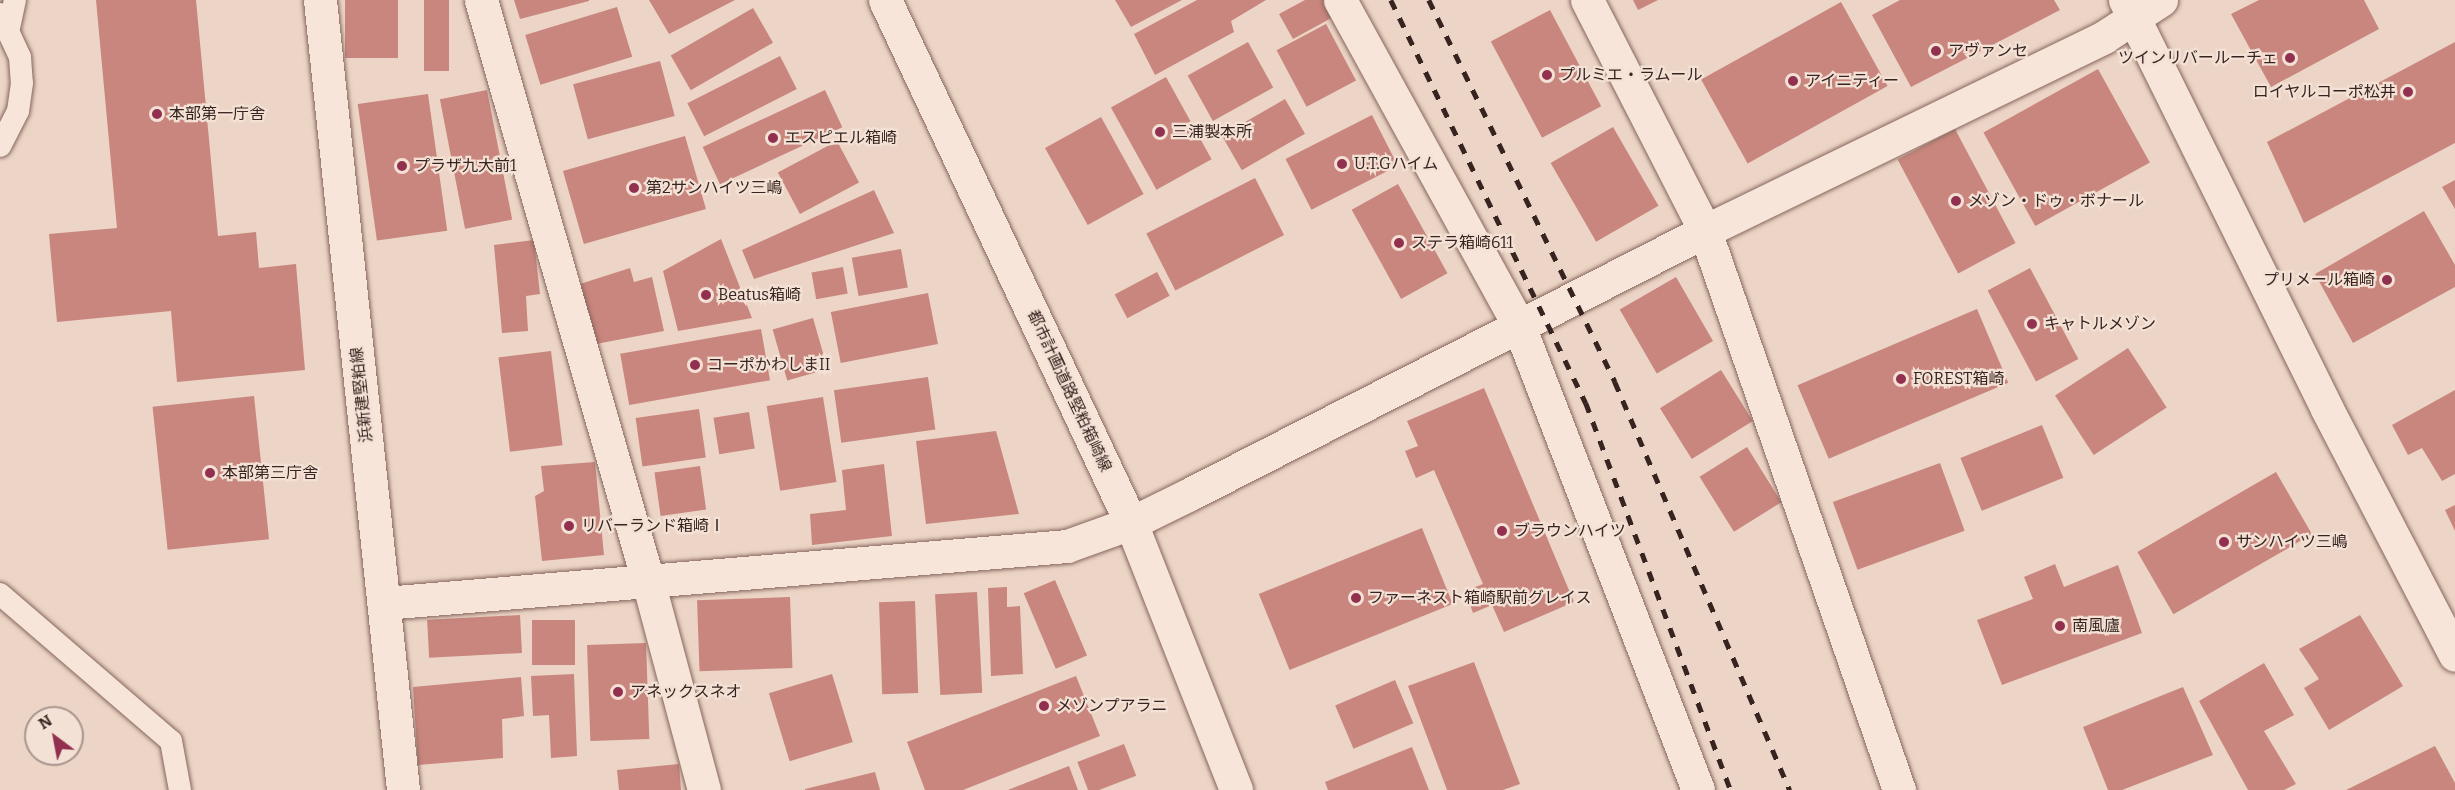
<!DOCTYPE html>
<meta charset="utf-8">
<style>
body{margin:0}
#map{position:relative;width:2455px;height:790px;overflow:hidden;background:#ecd5c6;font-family:Bitter,"Noto Sans JP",serif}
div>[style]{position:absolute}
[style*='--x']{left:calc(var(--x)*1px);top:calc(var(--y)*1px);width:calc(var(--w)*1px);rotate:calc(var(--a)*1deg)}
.building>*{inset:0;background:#c8867e;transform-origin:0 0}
.roads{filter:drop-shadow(0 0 2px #86665d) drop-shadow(0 0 2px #86665d)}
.lane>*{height:22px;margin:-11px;padding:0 11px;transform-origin:11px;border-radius:11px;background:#f7e5d9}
.street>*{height:33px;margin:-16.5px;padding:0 16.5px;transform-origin:16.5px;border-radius:16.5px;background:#f7e5d9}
.secondary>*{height:33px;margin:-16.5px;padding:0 16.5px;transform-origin:16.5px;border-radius:16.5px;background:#f7e5d9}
.rail>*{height:4.5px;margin-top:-2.25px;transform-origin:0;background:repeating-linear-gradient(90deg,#372420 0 10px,transparent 0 20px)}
.dots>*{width:16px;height:16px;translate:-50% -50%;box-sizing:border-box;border:3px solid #f4e1d5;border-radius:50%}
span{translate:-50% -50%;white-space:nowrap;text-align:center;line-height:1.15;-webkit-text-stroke:4.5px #f4e1d5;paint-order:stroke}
.poi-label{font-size:16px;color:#372420}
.left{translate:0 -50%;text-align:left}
.right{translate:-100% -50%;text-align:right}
.street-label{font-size:16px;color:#372420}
.north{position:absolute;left:24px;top:706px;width:60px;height:60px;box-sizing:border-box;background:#f4e1d5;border:2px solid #a8958d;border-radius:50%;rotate:328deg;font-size:16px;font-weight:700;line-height:24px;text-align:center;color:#372420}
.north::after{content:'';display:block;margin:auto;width:21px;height:27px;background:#92304f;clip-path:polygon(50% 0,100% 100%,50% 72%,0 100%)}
</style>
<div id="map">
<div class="building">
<i style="clip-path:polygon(96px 0,196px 0,218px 236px,256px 232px,259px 268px,296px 264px,305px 370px,177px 382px,171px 311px,57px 322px,49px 234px,117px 228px)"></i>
<i style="left:345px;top:0;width:53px;height:58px"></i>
<i style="left:424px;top:0;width:25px;height:71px"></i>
<i style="clip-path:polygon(514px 0,589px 0,589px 1px,520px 19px)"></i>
<i style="clip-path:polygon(649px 0,735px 0,669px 34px)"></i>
<i style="clip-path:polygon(1115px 0,1182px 0,1131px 27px)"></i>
<i style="clip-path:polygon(1197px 0,1266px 0,1231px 21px,1234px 32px,1155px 75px,1134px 34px)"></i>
<i style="clip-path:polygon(1305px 0,1326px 0,1335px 16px,1293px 39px,1279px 14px)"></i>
<i style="clip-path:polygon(1633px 0,1658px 0,1638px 10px)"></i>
<i style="clip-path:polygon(1900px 0,2054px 0,2060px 10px,1911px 87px,1872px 15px)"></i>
<i style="clip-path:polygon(2259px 0,2364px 0,2379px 29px,2271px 87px,2231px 14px)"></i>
<i style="left:1841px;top:2px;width:96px;height:160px;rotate:61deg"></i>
<i style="left:617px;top:7px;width:52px;height:96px;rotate:73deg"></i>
<i style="left:753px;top:8px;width:40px;height:95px;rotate:60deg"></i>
<i style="left:1550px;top:10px;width:109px;height:67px;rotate:62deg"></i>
<i style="left:1326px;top:24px;width:64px;height:56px;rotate:62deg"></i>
<i style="left:1248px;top:42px;width:52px;height:69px;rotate:61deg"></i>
<i style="clip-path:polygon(2455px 42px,2455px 143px,2304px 223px,2267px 142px)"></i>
<i style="left:780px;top:56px;width:37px;height:104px;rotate:63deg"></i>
<i style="left:660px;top:61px;width:57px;height:90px;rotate:75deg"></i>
<i style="left:2098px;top:69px;width:107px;height:131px;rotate:61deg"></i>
<i style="left:1166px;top:77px;width:94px;height:63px;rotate:61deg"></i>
<i style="left:487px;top:90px;width:132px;height:48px;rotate:79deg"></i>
<i style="left:825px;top:90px;width:41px;height:135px;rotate:65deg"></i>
<i style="left:428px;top:94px;width:138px;height:71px;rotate:82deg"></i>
<i style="left:1285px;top:99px;width:40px;height:73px;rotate:60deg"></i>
<i style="left:1372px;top:115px;width:57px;height:97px;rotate:63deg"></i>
<i style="left:1101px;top:117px;width:88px;height:64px;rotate:61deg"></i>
<i style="left:1613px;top:127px;width:91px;height:72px;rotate:60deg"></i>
<i style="left:1955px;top:129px;width:129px;height:65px;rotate:62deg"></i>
<i style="left:685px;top:136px;width:76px;height:127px;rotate:74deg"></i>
<i style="left:837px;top:141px;width:47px;height:67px;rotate:62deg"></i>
<i style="left:1255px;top:178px;width:64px;height:122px;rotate:63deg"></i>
<i style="clip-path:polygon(2455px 180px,2455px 209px,2442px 187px)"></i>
<i style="left:1398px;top:184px;width:102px;height:53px;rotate:61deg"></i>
<i style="clip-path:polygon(874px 190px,894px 233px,754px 279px,742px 250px)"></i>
<i style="clip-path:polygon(2424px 211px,2455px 265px,2455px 287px,2353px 343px,2315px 274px)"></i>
<i style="clip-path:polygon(721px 239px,752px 318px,678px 331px,663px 271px)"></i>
<i style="clip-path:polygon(534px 240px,540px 294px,526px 296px,528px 331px,502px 333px,494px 245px)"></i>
<i style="left:901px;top:249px;width:39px;height:50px;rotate:80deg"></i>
<i style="left:843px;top:267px;width:27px;height:32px;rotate:80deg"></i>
<i style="clip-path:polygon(630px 268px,634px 282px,652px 277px,664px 331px,596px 344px,580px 284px)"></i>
<i style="left:2030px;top:268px;width:103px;height:48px;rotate:62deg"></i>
<i style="left:1157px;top:272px;width:27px;height:48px;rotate:62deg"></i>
<i style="left:1676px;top:277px;width:74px;height:65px;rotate:60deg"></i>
<i style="left:928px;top:293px;width:52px;height:99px;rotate:79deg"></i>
<i style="left:1977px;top:309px;width:80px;height:195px;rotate:67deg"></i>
<i style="left:813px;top:318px;width:53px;height:42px;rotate:74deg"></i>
<i style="left:761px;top:329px;width:52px;height:143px;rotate:80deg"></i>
<i style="left:2128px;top:348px;width:71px;height:87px;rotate:57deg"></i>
<i style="left:551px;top:351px;width:95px;height:53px;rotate:83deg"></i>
<i style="left:1721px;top:370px;width:60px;height:72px;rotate:58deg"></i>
<i style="left:928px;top:377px;width:53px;height:95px;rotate:82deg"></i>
<i style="clip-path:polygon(1484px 388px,1574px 602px,1504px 632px,1492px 605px,1473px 613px,1465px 591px,1483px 584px,1434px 470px,1416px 478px,1405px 451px,1418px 446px,1407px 421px)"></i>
<i style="clip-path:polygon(2455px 390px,2455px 474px,2442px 481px,2422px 448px,2408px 455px,2392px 425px)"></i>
<i style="left:254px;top:396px;width:144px;height:102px;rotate:84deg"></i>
<i style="left:823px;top:397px;width:86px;height:57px;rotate:81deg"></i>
<i style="left:699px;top:409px;width:49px;height:64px;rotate:82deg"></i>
<i style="left:749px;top:412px;width:37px;height:36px;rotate:81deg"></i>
<i style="left:2042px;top:425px;width:57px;height:88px;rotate:68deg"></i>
<i style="clip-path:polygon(996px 431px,1019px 514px,926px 524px,916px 441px)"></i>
<i style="left:1747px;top:447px;width:65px;height:56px;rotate:58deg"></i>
<i style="clip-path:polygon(595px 462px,604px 555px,542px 561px,535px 496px,544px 491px,541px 466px)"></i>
<i style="left:1940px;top:463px;width:72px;height:114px;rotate:70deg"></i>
<i style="clip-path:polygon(884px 464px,892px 536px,812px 545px,810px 514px,846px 510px,842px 470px)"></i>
<i style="left:700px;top:466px;width:44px;height:46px;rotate:82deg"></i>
<i style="left:2276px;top:472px;width:72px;height:160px;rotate:60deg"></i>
<i style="clip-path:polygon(2455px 505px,2455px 531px,2445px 510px)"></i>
<i style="left:1422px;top:528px;width:82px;height:176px;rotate:68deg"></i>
<i style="clip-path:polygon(2055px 564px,2064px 587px,2118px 565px,2142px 633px,2002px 685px,1977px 620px,2033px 599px,2024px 577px)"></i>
<i style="left:1055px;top:580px;width:82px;height:34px;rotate:67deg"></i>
<i style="clip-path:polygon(1007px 587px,1007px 607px,1020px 606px,1023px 674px,991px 676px,988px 588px)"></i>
<i style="left:977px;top:592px;width:101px;height:42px;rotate:87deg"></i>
<i style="left:790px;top:597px;width:71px;height:93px;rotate:88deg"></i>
<i style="left:915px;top:601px;width:92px;height:36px;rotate:88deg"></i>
<i style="left:520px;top:615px;width:38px;height:93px;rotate:87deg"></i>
<i style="clip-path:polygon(2360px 615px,2403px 686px,2329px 730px,2304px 688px,2319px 679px,2299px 649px)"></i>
<i style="left:532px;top:620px;width:43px;height:45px"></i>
<i style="left:646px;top:643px;width:96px;height:59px;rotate:88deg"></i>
<i style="clip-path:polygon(1474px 662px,1520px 784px,1503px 790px,1447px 790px,1408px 686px)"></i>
<i style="clip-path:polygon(2264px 663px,2294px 715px,2264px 731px,2296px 784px,2284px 790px,2248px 790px,2199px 701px)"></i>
<i style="clip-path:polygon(574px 674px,577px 756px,551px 758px,549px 715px,533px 716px,531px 676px)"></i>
<i style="left:832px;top:674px;width:71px;height:66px;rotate:73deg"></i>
<i style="clip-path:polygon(1076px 676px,1100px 736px,963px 790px,925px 790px,907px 742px)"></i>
<i style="clip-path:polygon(521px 677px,524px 716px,502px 719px,503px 758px,418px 765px,413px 687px)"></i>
<i style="left:1395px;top:680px;width:47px;height:65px;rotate:67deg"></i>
<i style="clip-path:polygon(2183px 687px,2213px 755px,2122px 790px,2108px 790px,2083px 727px)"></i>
<i style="left:1124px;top:744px;width:34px;height:50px;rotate:69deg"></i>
<i style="clip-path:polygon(2435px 746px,2455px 783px,2455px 790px,2346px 790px)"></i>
<i style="clip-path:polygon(1412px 747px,1429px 790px,1328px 790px,1325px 782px)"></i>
<i style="clip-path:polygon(679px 764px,681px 790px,619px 790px,617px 770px)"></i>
<i style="clip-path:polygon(1069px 766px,1078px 790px,1008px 790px)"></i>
<i style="clip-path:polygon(875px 772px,880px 790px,805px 790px,805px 789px)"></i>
</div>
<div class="roads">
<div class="lane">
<i style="--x:0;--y:14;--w:47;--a:65.1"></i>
<i style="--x:20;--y:57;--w:26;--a:86"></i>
<i style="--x:22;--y:83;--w:28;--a:98"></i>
<i style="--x:18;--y:111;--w:39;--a:117"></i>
<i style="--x:9;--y:28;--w:29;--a:-78"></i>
<i style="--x:0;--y:594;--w:225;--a:40.7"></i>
<i style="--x:171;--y:741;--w:50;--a:79.6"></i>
</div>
<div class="street">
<i style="--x:481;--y:0;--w:605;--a:73.96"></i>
<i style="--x:648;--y:581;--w:216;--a:75"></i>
<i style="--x:1340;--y:0;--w:372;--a:61.2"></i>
<i style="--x:1519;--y:326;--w:497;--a:68.9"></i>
<i style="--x:1587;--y:0;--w:259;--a:62.9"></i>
<i style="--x:1705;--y:231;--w:592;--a:70.86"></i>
<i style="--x:384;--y:603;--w:685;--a:-4.77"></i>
<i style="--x:1067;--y:546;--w:68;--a:-19.8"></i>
<i style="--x:1131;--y:523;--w:64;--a:-26.2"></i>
<i style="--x:1188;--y:495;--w:581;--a:-27.05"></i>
<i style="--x:1705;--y:231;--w:444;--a:-25.9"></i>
<i style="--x:2104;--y:37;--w:68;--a:-33"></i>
</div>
<div class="secondary">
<i style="--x:320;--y:0;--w:794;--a:84"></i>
<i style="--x:885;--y:0;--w:578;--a:64.81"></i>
<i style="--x:1131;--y:523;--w:287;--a:68.5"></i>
<i style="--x:2125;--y:0;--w:456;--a:63.7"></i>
<i style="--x:2327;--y:409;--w:277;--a:62.5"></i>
</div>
</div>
<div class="rail">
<i style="--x:1391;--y:0;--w:448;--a:64.2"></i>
<i style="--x:1586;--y:403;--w:413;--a:69.5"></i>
<i style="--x:1429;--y:0;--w:425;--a:64"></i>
<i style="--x:1615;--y:382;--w:444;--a:66.8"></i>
</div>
<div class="dots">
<i style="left:1936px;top:51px;background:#92304f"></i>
<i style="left:2290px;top:58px;background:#92304f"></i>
<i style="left:1547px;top:75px;background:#92304f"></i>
<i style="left:1793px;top:81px;background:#92304f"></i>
<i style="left:2408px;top:92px;background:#92304f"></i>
<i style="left:157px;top:114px;background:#92304f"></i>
<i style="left:1160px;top:132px;background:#92304f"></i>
<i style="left:773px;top:138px;background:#92304f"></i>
<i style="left:1342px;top:164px;background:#92304f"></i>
<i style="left:402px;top:166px;background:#92304f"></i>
<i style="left:634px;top:188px;background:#92304f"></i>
<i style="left:1956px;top:201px;background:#92304f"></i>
<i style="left:1399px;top:243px;background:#92304f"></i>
<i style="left:2387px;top:280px;background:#92304f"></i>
<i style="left:706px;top:295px;background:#92304f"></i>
<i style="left:2032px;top:324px;background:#92304f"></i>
<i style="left:695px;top:365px;background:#92304f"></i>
<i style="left:1901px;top:379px;background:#92304f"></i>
<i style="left:210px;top:473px;background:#92304f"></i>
<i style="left:569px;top:526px;background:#92304f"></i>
<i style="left:1502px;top:531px;background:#92304f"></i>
<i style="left:2224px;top:542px;background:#92304f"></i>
<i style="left:1356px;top:598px;background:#92304f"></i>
<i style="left:2060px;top:626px;background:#92304f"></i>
<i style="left:618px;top:692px;background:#92304f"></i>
<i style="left:1044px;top:706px;background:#92304f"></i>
</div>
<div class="poi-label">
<span class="left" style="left:1948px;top:51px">アヴァンセ</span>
<span class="right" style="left:2278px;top:58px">ツインリバールーチェ</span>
<span class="left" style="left:1559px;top:75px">プルミエ・ラムール</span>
<span class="left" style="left:1805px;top:81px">アイニティー</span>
<span class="right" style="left:2396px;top:92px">ロイヤルコーポ松井</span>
<span class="left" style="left:169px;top:114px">本部第一庁舎</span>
<span class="left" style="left:1172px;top:132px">三浦製本所</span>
<span class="left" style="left:785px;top:138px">エスピエル箱崎</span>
<span class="left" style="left:1354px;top:164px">U.T.Gハイム</span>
<span class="left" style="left:414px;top:166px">プラザ九大前1</span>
<span class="left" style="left:646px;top:188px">第2サンハイツ三嶋</span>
<span class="left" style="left:1968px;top:201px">メゾン・ドゥ・ボナール</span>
<span class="left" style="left:1411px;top:243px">ステラ箱崎611</span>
<span class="right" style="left:2375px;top:280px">プリメール箱崎</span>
<span class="left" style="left:718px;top:295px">Beatus箱崎</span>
<span class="left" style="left:2044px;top:324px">キャトルメゾン</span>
<span class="left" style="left:707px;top:365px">コーポかわしまII</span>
<span class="left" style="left:1913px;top:379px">FOREST箱崎</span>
<span class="left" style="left:222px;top:473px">本部第三庁舎</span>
<span class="left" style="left:581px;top:526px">リバーランド箱崎Ⅰ</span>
<span class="left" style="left:1514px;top:531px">ブラウンハイツ</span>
<span class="left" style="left:2236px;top:542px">サンハイツ三嶋</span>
<span class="left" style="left:1368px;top:598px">ファーネスト箱崎駅前グレイス</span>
<span class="left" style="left:2072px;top:626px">南風廬</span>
<span class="left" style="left:630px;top:692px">アネックスネオ</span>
<span class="left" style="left:1056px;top:706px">メゾンプアラニ</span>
</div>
<div class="street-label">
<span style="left:1069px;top:391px;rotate:65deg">都市計画道路堅粕箱崎線</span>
<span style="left:362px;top:395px;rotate:-96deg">浜新建堅粕線</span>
</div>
<div class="north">N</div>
</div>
